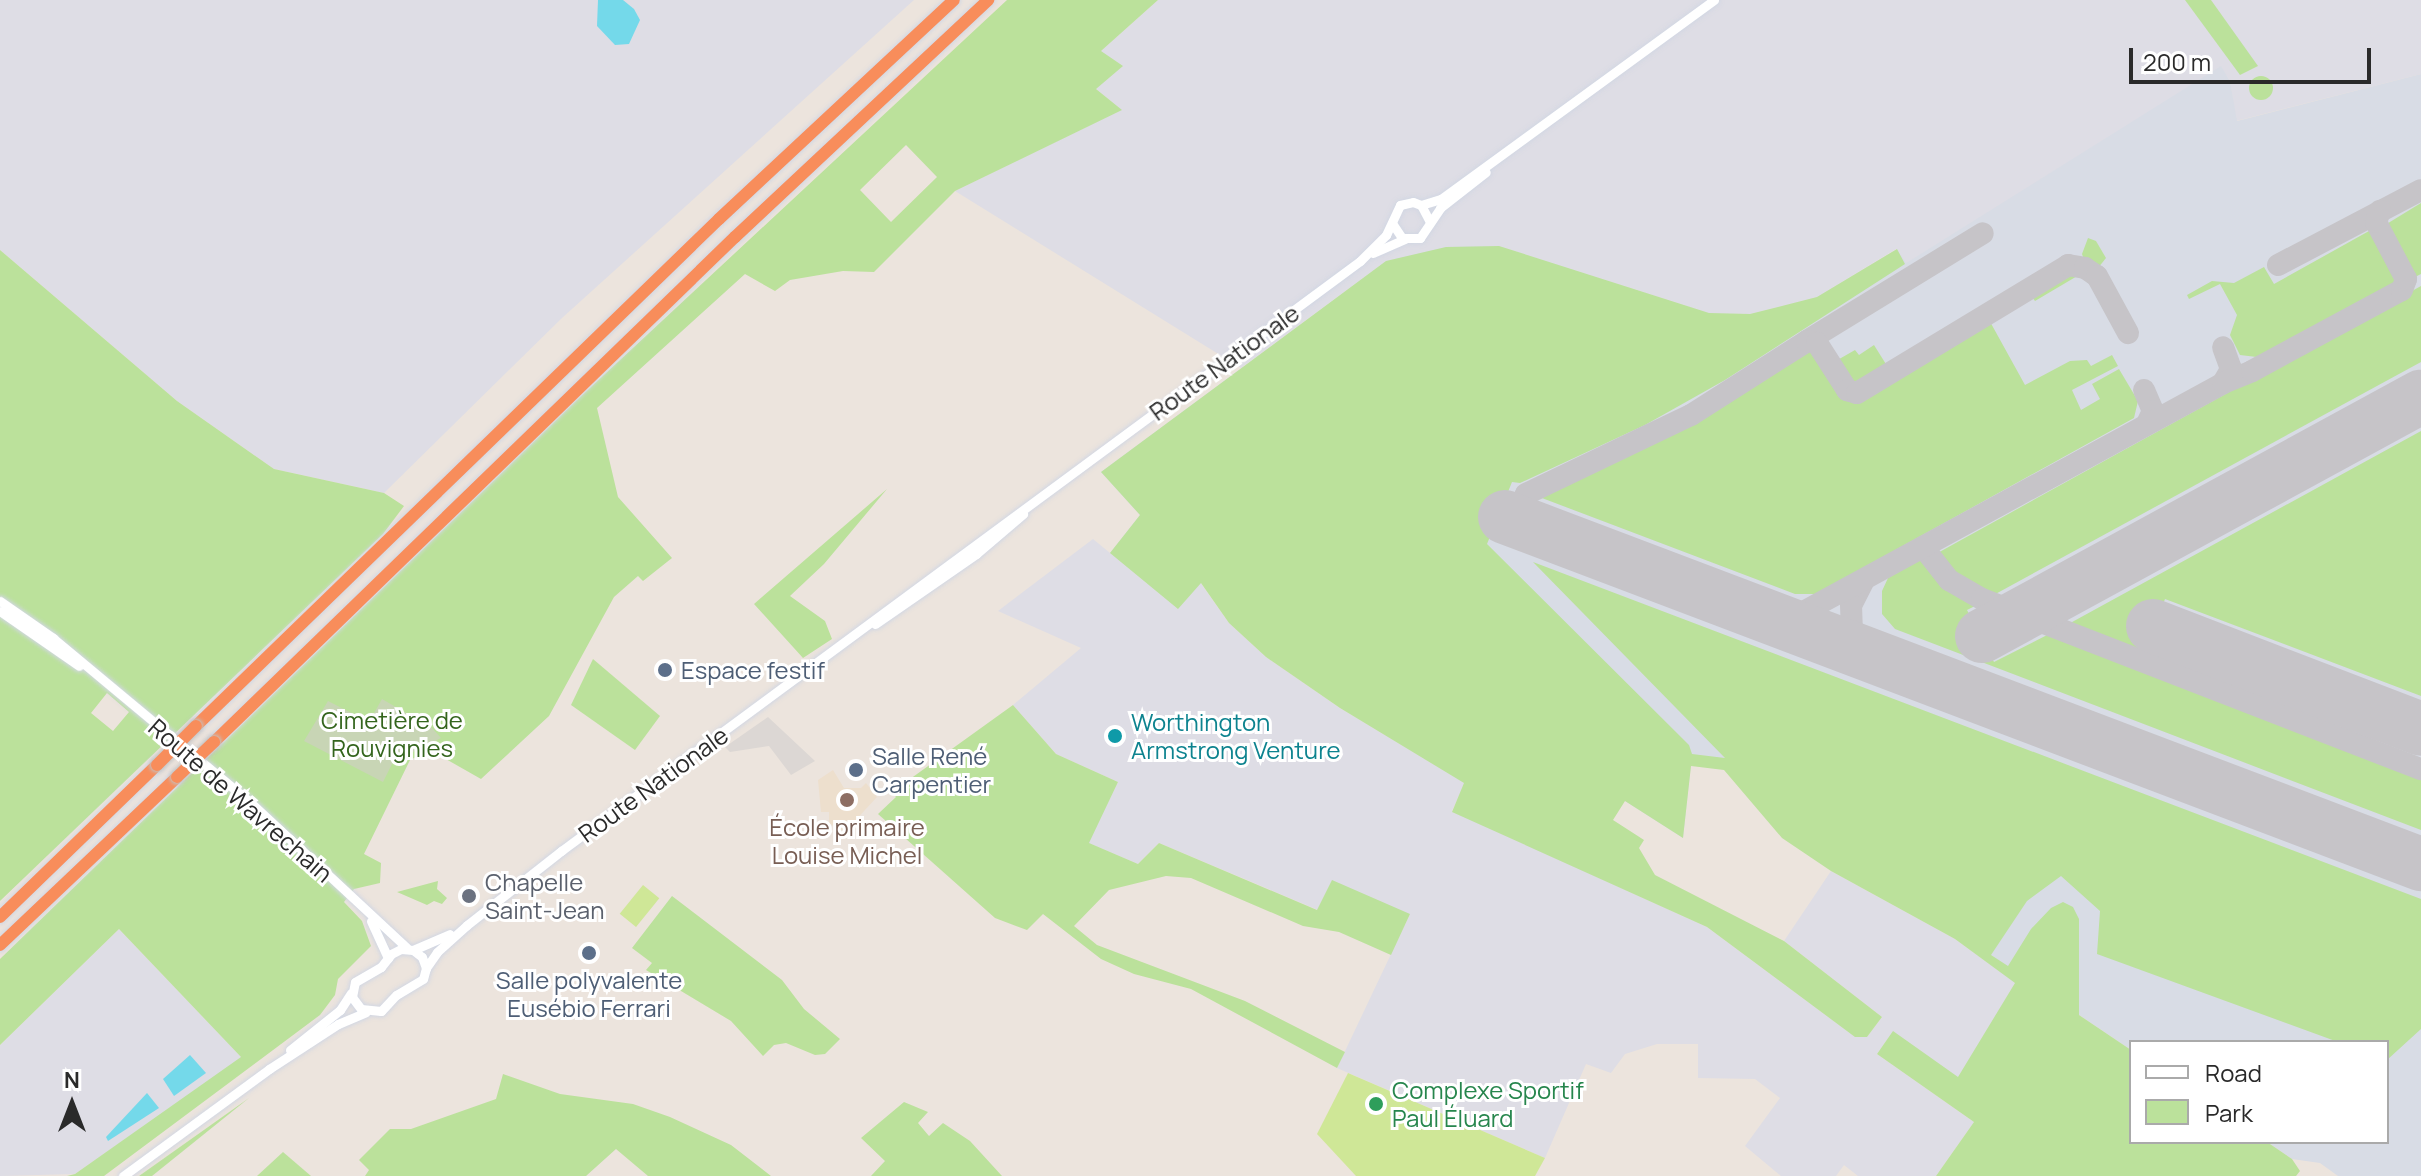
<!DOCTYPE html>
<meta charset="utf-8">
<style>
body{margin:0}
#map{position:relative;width:2421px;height:1176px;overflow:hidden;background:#ece4dd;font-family:Manrope,sans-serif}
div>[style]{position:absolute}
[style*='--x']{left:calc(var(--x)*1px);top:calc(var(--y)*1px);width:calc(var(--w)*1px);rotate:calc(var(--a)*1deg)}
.industrial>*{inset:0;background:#dedde5}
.education>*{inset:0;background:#eddfcd}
.airport>*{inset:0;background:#d8dce5}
.green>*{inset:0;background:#bbe19b}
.round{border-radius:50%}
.cemetery>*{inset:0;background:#c8d5b5}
.pitch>*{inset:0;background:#cfe797;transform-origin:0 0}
.plaza>*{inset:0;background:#dcd7d4}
.water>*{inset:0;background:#74d9ea}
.taxiway>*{height:22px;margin:-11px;padding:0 11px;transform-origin:11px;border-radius:11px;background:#c6c4c8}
.runway>*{height:54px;margin:-27px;padding:0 27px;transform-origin:27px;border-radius:27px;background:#c6c4c8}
.roads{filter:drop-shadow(0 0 2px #d2d7e3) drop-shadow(0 0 2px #d2d7e3)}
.secondary>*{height:9px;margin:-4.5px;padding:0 4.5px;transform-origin:4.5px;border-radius:4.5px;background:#fff}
.highway>*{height:12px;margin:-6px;padding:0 6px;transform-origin:6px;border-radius:6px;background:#f88d5b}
.bridges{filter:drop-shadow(0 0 2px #c3c3c3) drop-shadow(0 0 2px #c3c3c3)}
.highway-bridge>*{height:12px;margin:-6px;padding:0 6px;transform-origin:6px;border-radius:6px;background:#f88d5b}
.dots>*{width:22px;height:22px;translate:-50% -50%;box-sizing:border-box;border:4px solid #fff;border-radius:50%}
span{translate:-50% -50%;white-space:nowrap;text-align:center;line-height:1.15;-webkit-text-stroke:6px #fff;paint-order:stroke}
.street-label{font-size:24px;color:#2a2a2a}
.service-label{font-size:24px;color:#4e5e75}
.left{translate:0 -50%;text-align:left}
.park-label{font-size:24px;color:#34651d}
.culture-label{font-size:24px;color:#0d838f}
.education-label{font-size:24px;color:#785e54}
.worship-label{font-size:24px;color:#5b616d}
.leisure-label{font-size:24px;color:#27864d}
.legend{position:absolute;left:2129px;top:1040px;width:260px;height:104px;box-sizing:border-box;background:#fff;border:2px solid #aaa;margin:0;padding:10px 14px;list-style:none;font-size:24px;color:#2a2a2a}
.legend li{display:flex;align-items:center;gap:16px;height:40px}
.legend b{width:40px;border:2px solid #aaa}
.north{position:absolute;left:32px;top:1064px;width:80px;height:80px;-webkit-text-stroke:6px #fff;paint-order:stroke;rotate:0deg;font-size:22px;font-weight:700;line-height:32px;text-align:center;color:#2a2a2a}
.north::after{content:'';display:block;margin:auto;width:28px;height:36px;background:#2a2a2a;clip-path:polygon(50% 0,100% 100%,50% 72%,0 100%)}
.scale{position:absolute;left:2129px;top:48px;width:242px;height:36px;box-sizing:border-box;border:4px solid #2a2a2a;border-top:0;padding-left:10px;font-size:24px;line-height:28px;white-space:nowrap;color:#2a2a2a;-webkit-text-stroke:6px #fff;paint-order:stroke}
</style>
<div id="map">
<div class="industrial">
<i style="clip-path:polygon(0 0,914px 0,562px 318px,384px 493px,274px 469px,177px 401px,0 250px)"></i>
<i style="clip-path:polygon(1158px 0,2421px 0,2421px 74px,2236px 121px,2230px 81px,2221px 67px,1905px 264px,1896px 249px,1817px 297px,1750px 314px,1709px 313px,1499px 246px,1386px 261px,1241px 368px,955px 191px,1121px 110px,1096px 89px,1101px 51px)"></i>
<i style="clip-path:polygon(1093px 539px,1178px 609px,1200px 582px,1229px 623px,1266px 657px,1340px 708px,1465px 783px,1452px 811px,1707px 927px,1854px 1036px,1867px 1037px,1882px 1017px,1784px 941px,1831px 871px,1955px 939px,2016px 983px,1958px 1078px,1893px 1032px,1877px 1054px,1974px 1122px,1936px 1176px,1858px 1176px,1844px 1165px,1836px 1176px,1781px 1176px,1745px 1146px,1780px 1098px,1755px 1079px,1698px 1078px,1698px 1044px,1657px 1044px,1625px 1054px,1611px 1073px,1586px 1064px,1545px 1158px,1337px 1068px,1410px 914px,1318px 910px,1159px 843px,1138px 864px,1088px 843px,1118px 782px,1056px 754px,1013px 705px,1081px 648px,998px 611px)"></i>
<i style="clip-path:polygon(119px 929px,242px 1058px,75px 1174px,0 1176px,0 1045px)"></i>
</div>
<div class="education">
<i style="clip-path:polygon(833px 770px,844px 788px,861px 788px,866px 783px,877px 797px,852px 824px,852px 831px,839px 830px,829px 823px,829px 812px,821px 812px,818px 780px)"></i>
</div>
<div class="airport">
<i style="clip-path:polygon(2221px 66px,2230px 81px,2237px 121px,2421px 74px,2421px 1176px,2338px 1176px,2320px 1163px,2292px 1159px,2267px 1142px,2387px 1142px,2387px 1042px,2131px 1042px,2131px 1050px,1959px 934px,1726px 759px,1692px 755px,1683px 838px,1625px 801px,1212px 568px,1178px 609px,1110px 553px,1140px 515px,1101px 472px,1386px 261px,1446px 247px,1499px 246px,1709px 313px,1750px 314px,1817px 297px,1897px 249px,1906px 263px)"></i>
</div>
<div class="green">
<i style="clip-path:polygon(evenodd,1007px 0,1158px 0,1101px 51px,1123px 66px,1096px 89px,1122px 110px,955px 191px,874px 272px,843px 271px,790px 280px,775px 291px,745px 274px,597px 408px,618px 497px,672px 558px,643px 581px,638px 576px,614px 597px,549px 716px,481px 779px,430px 750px,410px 760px,364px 854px,381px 863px,380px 883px,354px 889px,344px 902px,362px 921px,371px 946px,338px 979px,335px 995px,320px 1015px,104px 1176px,67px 1176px,75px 1174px,241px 1057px,119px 929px,0 1045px,0 959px,577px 400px,1007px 0,906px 145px,937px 177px,891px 222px,860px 190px,906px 145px)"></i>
<i style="clip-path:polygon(2185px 0,2211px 0,2258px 66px,2240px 75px)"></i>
<i class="round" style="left:2249px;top:76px;width:24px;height:24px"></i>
<i style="clip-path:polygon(2421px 203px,2421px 274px,2413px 278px,2385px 225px)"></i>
<i style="clip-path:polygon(2369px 231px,2376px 234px,2399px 274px,2397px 286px,2265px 358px,2240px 355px,2230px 335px,2237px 315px,2220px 284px,2189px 299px,2187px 295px,2212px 281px,2234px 283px,2264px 267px,2274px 284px)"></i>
<i style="clip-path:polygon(2088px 238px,2096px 241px,2106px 258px,2098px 268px,2085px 262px,2082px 254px)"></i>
<i style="clip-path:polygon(1499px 246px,1709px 313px,1750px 314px,1817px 297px,1897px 249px,1905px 264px,1725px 380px,1645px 425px,1520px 483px,1512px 482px,1487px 544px,1689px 745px,1692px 754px,1725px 758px,1533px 562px,2421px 899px,2421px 1029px,2387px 1060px,2387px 1042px,2338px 1042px,2097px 954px,2100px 911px,2061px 876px,2027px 901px,1991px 955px,2008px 966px,2031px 929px,2051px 908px,2063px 902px,2073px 907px,2079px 919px,2079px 1015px,2131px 1050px,2131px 1142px,2267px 1142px,2292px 1159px,2300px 1171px,2296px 1176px,1936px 1176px,1974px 1122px,1877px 1054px,1893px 1031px,1958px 1077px,2015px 983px,1955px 939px,1831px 871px,1782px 838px,1724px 770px,1691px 766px,1683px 838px,1625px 801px,1613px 820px,1644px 840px,1639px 848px,1655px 875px,1784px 941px,1882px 1017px,1867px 1037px,1855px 1037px,1707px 927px,1452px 812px,1464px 783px,1340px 708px,1266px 657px,1229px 623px,1201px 583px,1178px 609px,1110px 553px,1140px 515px,1101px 472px,1386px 261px,1446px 247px)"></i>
<i style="clip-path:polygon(evenodd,0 250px,177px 401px,274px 469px,384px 493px,404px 506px,383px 534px,0 901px,0 250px,107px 693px,129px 712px,113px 731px,91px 713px,107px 693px)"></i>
<i style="clip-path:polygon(2066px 270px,2084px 272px,2035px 301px,2029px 293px)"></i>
<i style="clip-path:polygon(2421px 286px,2421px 362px,1990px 597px,1955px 579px,1934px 555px)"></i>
<i style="clip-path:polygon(1988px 318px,2025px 385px,2070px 361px,2087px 360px,2091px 366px,2112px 355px,2118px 366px,2072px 390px,2081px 410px,2100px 399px,2092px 384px,2119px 369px,2138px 401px,2134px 418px,1816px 594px,1795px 594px,1534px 495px,1694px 419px,1805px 349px,1818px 351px,1844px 393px,1856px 398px)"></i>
<i style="clip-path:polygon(1874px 345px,1889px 369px,1865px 384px,1846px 381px,1834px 362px,1855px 350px,1859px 355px)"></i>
<i style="clip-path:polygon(2421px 431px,2421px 696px,2165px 599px,2142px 657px,2063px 627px)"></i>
<i style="clip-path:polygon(887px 489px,824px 564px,790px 596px,825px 621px,832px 639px,803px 658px,754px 604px)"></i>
<i style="clip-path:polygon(1921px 559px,1950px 589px,1979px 604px,1967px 610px,1994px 662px,2051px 633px,2421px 776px,2421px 830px,1895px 629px,1882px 614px,1882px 591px,1888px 578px)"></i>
<i style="clip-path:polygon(593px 659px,660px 716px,635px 750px,571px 705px)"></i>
<i style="clip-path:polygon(1013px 705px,1056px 754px,1118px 782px,1089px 843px,1138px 864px,1159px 843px,1317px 910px,1332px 880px,1410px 914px,1391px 955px,1339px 932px,1303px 926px,1191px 878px,1166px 876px,1109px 890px,1074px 926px,1097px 945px,1245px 1001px,1345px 1052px,1337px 1068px,1191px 989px,1134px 974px,1101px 959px,1043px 914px,1027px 930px,995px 918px,878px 814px,896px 797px,892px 792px)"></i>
<i style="clip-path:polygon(438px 881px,437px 889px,447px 898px,442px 904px,434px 901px,427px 905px,397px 892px)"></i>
<i style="clip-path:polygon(672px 896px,782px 980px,804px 1009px,840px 1039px,825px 1054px,815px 1055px,786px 1043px,774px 1045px,763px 1056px,731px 1021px,646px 970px,652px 963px,632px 948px)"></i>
<i style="clip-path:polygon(503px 1074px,560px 1094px,633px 1104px,670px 1117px,731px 1145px,771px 1176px,648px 1176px,616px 1149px,586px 1176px,365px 1176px,369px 1170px,359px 1160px,390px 1129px,411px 1129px,496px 1099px)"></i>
<i style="clip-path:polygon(249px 1098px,152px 1176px,139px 1176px)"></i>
<i style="clip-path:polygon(904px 1102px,928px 1112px,918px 1123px,929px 1136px,943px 1123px,970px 1141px,1002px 1176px,871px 1176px,885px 1161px,861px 1138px)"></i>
<i style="clip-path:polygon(283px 1152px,311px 1176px,257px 1176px)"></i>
</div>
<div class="cemetery">
<i style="clip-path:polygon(382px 699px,432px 728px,441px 738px,393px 762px,383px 782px,304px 741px,328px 701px,369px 722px)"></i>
</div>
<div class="pitch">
<i style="left:643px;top:885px;width:21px;height:37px;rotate:39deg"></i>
<i style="clip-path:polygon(1348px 1073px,1545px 1158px,1535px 1176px,1356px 1176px,1317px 1134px)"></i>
</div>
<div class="plaza">
<i style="clip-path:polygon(768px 717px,815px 761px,791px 775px,769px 746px,730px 752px,725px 747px)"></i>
</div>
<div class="water">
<i style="clip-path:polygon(598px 0,623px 0,634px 9px,640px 20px,629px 44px,615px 45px,597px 26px)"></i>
<i style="clip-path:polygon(190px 1055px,206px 1073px,174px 1096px,163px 1079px)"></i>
<i style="clip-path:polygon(147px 1093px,159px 1108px,108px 1141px,106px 1137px)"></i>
</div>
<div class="taxiway">
<i style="--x:2278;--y:265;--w:161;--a:-27.7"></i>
<i style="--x:1807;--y:341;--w:206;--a:-31.5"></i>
<i style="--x:2223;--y:383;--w:16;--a:-60"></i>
<i style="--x:2231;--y:369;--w:23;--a:-110"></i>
<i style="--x:2144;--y:390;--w:23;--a:67"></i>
<i style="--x:2153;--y:411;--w:14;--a:115"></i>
<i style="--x:1538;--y:529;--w:22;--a:-137"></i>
<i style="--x:1522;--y:514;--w:7;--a:-106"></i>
<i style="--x:1520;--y:507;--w:14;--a:-65"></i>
<i style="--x:1526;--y:494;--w:183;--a:-25.6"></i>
<i style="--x:1691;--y:415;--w:138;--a:-32.5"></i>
<i style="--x:1807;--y:341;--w:10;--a:11"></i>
<i style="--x:1817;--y:343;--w:56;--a:57.4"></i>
<i style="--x:1847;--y:390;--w:10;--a:17"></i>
<i style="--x:1857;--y:393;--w:247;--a:-31.2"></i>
<i style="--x:2068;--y:265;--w:17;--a:10"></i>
<i style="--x:2085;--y:268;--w:14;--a:34"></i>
<i style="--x:2097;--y:276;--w:65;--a:61.5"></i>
<i style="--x:1923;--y:547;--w:42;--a:51.8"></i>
<i style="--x:1949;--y:580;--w:38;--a:30"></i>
<i style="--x:1982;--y:599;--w:471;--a:21.2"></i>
<i style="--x:1864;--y:580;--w:28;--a:117"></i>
<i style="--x:1851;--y:605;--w:26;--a:88"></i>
<i style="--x:1852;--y:631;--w:15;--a:62"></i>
<i style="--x:1859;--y:644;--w:21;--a:39"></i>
<i style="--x:1770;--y:616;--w:28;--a:-2"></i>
<i style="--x:1798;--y:615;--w:484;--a:-28.6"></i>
<i style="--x:2223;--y:383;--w:31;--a:-22"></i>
<i style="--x:2252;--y:371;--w:170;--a:-28.4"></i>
<i style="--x:2402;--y:290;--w:12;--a:-70"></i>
<i style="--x:2406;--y:279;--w:64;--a:-117.8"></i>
<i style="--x:2376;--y:222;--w:12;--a:-70"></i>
</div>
<div class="runway">
<i style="--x:1505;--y:517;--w:980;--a:20.75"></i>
<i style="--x:2153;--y:626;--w:287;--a:21"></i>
<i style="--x:1982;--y:636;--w:500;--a:-28.6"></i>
</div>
<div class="roads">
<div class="secondary">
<i style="--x:1421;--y:205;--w:21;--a:-17"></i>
<i style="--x:1441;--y:199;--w:338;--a:-36.1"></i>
<i style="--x:1392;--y:223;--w:18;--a:56"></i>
<i style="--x:1402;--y:238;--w:18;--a:0"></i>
<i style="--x:1420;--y:238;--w:36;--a:-56"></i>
<i style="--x:1440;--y:208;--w:58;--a:-38"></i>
<i style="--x:1373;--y:253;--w:35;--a:-24"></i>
<i style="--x:0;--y:601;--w:65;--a:34.9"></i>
<i style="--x:53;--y:638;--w:256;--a:39.8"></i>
<i style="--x:250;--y:802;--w:214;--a:42.9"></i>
<i style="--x:0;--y:611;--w:96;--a:34.8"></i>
<i style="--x:875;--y:624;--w:123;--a:-34.7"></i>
<i style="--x:976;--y:554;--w:62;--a:-40.4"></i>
<i style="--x:371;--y:921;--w:41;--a:65.3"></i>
<i style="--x:401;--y:949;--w:12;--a:5"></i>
<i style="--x:413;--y:950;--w:11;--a:38"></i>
<i style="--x:422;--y:957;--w:12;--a:70"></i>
<i style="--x:426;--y:968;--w:11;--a:105"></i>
<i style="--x:423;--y:979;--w:31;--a:149"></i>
<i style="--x:396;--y:995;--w:22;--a:133"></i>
<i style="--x:381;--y:1011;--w:20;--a:-174"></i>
<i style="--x:361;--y:1009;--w:15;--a:-127"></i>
<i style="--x:352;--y:997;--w:15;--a:-79"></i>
<i style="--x:355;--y:982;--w:30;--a:-30"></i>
<i style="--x:381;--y:967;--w:16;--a:-52"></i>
<i style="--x:391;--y:954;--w:11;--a:-27"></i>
<i style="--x:413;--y:950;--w:40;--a:-23.4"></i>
<i style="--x:426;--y:968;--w:19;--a:-55"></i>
<i style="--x:437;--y:952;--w:40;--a:-42"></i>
<i style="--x:467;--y:925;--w:120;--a:-38.2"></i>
<i style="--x:561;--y:851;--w:993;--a:-36.44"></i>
<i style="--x:1360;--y:261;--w:37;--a:-45"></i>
<i style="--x:1386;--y:235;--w:33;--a:-65"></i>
<i style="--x:1400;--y:205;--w:13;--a:-13"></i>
<i style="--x:1413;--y:202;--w:9;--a:21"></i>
<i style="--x:1421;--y:205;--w:19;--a:62"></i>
<i style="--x:290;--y:1050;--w:64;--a:-38.7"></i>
<i style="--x:340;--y:1010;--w:20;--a:-57"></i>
<i style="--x:123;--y:1176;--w:181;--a:-36.2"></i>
<i style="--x:269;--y:1069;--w:82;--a:-33.1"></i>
<i style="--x:338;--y:1024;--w:30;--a:-23"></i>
</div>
<div class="highway">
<i style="--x:196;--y:726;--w:728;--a:-44.11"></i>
<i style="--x:719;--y:219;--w:321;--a:-43"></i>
<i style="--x:214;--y:742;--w:726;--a:-44.11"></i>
<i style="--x:735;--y:237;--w:347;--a:-43.1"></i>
<i style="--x:0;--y:917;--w:219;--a:-44.1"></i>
<i style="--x:0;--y:945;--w:244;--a:-43.5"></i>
</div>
</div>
<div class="bridges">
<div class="highway-bridge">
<i style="--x:157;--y:765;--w:55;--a:-45"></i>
<i style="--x:177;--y:777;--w:51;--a:-43.4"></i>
</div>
</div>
<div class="dots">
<i style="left:665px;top:670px;background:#5c6f8a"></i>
<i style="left:1115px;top:736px;background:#0f9aa8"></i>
<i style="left:856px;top:770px;background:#5c6f8a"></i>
<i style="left:847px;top:800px;background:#8d6e63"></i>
<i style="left:469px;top:896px;background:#6b7280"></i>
<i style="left:589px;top:953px;background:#5c6f8a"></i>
<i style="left:1376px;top:1104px;background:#2e9e5b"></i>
</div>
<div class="street-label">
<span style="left:1224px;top:362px;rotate:-36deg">Route Nationale</span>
<span style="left:653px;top:784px;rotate:-36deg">Route Nationale</span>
<span style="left:241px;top:800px;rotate:41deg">Route de Wavrechain</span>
</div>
<div class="service-label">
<span class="left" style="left:681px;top:670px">Espace festif</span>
<span class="left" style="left:872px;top:770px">Salle René<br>Carpentier</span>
<span style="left:589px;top:994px">Salle polyvalente<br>Eusébio Ferrari</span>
</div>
<div class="park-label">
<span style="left:392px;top:734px">Cimetière de<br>Rouvignies</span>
</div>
<div class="culture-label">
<span class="left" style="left:1131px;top:736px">Worthington<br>Armstrong Venture</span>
</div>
<div class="education-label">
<span style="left:847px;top:841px">École primaire<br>Louise Michel</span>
</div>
<div class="worship-label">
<span class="left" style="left:485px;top:896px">Chapelle<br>Saint-Jean</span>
</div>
<div class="leisure-label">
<span class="left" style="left:1392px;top:1104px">Complexe Sportif<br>Paul Éluard</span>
</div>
<ul class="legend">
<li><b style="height:10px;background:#fff"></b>Road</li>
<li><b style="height:22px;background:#bbe19b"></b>Park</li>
</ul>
<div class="north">N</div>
<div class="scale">200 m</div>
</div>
